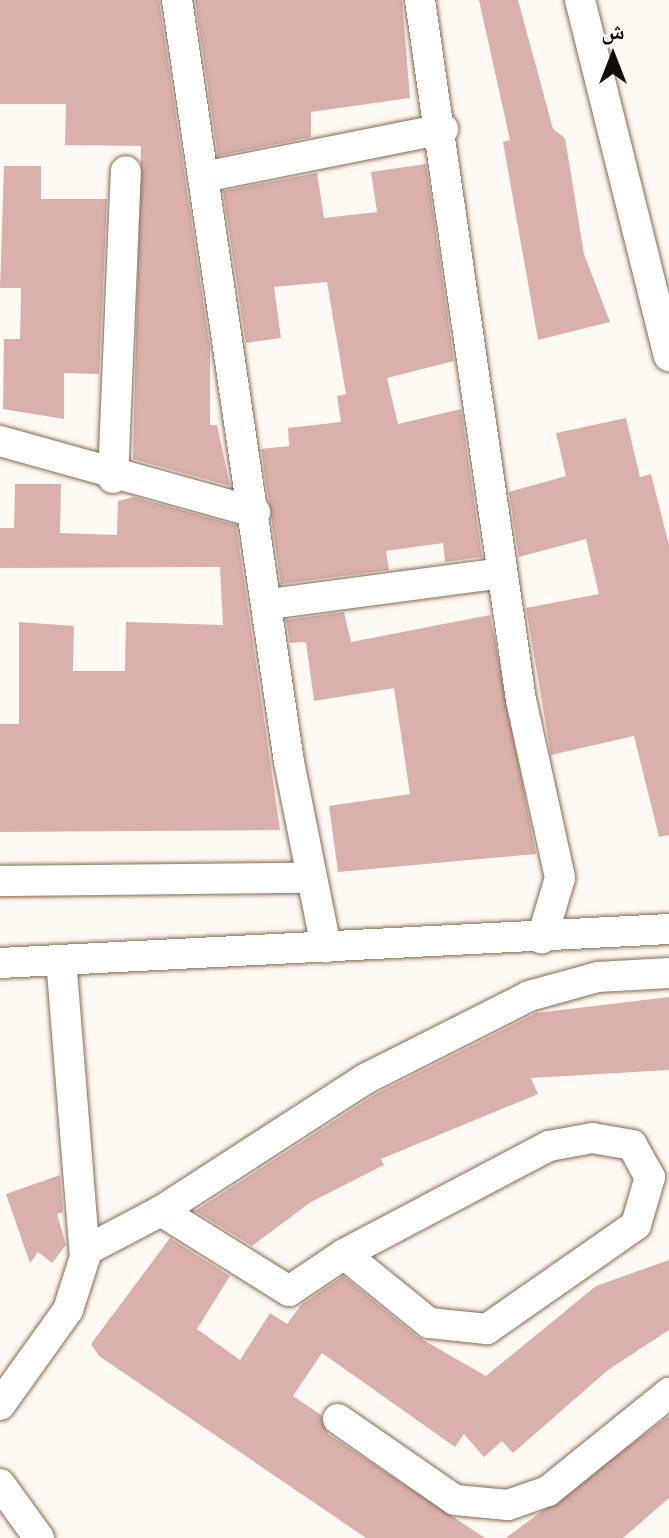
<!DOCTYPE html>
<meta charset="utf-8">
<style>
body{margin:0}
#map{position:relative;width:669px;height:1538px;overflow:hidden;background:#fff9f3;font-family:Helvetica,"Noto Naskh Arabic",sans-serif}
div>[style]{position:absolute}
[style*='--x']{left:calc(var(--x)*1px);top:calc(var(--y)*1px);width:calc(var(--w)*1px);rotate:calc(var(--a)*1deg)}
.building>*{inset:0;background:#d9b0ab}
.roads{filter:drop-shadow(0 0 2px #846a51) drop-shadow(0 0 2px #846a51)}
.minor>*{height:30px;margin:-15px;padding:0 15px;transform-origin:15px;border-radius:15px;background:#fff}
span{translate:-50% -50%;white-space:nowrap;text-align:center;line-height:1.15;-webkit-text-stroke:8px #fff9f3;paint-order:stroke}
.north{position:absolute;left:573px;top:16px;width:80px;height:80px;-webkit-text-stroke:6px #fff9f3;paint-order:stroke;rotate:0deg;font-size:22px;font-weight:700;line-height:32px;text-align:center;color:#120902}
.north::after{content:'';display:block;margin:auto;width:28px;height:36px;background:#120902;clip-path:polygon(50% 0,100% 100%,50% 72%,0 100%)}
</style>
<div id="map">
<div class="building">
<i style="clip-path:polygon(0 0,159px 0,210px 348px,210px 425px,217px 425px,230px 486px,133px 459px,141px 146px,65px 145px,66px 104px,0 104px)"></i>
<i style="clip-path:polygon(195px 0,402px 0,410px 98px,311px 112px,311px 137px,218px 156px)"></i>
<i style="clip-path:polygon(479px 0,518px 0,553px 129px,565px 138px,584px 254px,610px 322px,538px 340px,503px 142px,510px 140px)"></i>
<i style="clip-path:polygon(426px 164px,454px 361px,387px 378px,398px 424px,461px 409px,482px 557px,445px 562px,443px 543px,386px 551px,389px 570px,281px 584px,261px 449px,289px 446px,288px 428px,341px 422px,337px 396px,346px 394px,327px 282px,274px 287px,281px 338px,246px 343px,223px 191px,317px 173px,324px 218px,377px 212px,371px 172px)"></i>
<i style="clip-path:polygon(4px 166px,41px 166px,41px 199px,107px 199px,99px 374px,64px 373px,64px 419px,3px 409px,4px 339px,20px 339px,21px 288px,0 288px)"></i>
<i style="clip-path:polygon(626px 418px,640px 477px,651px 474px,669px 545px,669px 835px,659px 837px,634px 736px,551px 755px,526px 608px,599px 594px,586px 539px,519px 557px,509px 492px,566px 476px,556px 433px)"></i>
<i style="clip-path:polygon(15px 484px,61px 484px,60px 533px,117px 535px,118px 501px,134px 497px,236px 525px,280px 830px,0 832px,0 724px,19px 724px,19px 622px,74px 626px,73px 671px,125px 671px,126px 622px,223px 625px,220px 567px,0 568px,0 528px,14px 528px)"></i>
<i style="clip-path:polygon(344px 612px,351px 642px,490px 615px,536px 854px,338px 872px,329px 806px,410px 794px,394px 688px,314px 701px,306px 642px,290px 643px,286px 620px)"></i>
<i style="clip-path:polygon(669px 997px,669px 1070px,531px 1078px,538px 1094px,381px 1159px,384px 1165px,311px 1202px,252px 1246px,195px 1211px,374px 1095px,536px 1013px)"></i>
<i style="clip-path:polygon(60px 1175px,63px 1212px,57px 1214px,66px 1245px,52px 1263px,38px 1252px,30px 1263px,6px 1194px)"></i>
<i style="clip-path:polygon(170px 1238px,230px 1276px,197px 1329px,240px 1360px,270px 1313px,287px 1324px,301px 1305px,343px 1276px,418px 1337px,486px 1376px,596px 1286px,669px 1260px,669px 1330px,608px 1370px,513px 1453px,502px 1441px,484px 1457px,464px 1434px,455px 1447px,322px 1353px,293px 1396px,321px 1415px,328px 1434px,485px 1538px,366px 1538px,99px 1356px,91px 1344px)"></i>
<i style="clip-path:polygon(669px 1416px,669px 1498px,623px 1538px,506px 1538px)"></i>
</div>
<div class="roads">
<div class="minor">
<i style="--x:177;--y:0;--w:770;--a:81.64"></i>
<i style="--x:289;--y:762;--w:189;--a:78.7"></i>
<i style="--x:420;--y:0;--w:707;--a:81.79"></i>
<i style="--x:521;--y:700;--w:182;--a:77.6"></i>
<i style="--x:560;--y:878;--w:63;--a:106.7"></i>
<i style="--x:580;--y:0;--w:367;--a:76"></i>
<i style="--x:203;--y:177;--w:245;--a:-11.3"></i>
<i style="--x:0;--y:441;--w:265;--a:15.6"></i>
<i style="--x:113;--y:478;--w:307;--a:-87.6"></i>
<i style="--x:270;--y:604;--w:234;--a:-7.6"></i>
<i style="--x:0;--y:881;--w:312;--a:-0.6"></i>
<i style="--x:0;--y:963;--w:670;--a:-2.91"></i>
<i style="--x:161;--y:1211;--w:151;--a:32"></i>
<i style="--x:289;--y:1291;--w:66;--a:-33.9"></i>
<i style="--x:344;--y:1254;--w:232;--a:-27.8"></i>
<i style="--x:549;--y:1146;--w:44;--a:-10.5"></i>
<i style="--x:592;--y:1138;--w:41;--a:9.9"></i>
<i style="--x:632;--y:1145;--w:37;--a:61"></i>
<i style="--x:650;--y:1177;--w:50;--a:106.3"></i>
<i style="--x:636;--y:1225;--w:182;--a:145.1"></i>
<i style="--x:487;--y:1329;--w:58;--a:-174.1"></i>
<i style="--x:429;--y:1323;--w:109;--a:-140.9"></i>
<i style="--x:85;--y:1251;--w:86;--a:-27.8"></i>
<i style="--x:161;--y:1211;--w:243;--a:-32.9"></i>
<i style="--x:365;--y:1079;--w:184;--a:-26.8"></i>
<i style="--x:529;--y:996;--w:72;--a:-15.4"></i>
<i style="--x:598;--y:977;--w:71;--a:-3.2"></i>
<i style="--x:0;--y:1405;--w:117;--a:-54.4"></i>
<i style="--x:68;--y:1310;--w:56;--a:-72.2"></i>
<i style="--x:85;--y:1257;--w:298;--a:-94.6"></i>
<i style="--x:338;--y:1419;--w:142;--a:34.7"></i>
<i style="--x:455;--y:1500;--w:53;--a:5.4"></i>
<i style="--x:508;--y:1505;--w:42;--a:-19.3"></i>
<i style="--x:548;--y:1491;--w:156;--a:-39"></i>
<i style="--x:0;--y:1484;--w:67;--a:54.2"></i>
</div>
</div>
<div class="north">ش</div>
</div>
